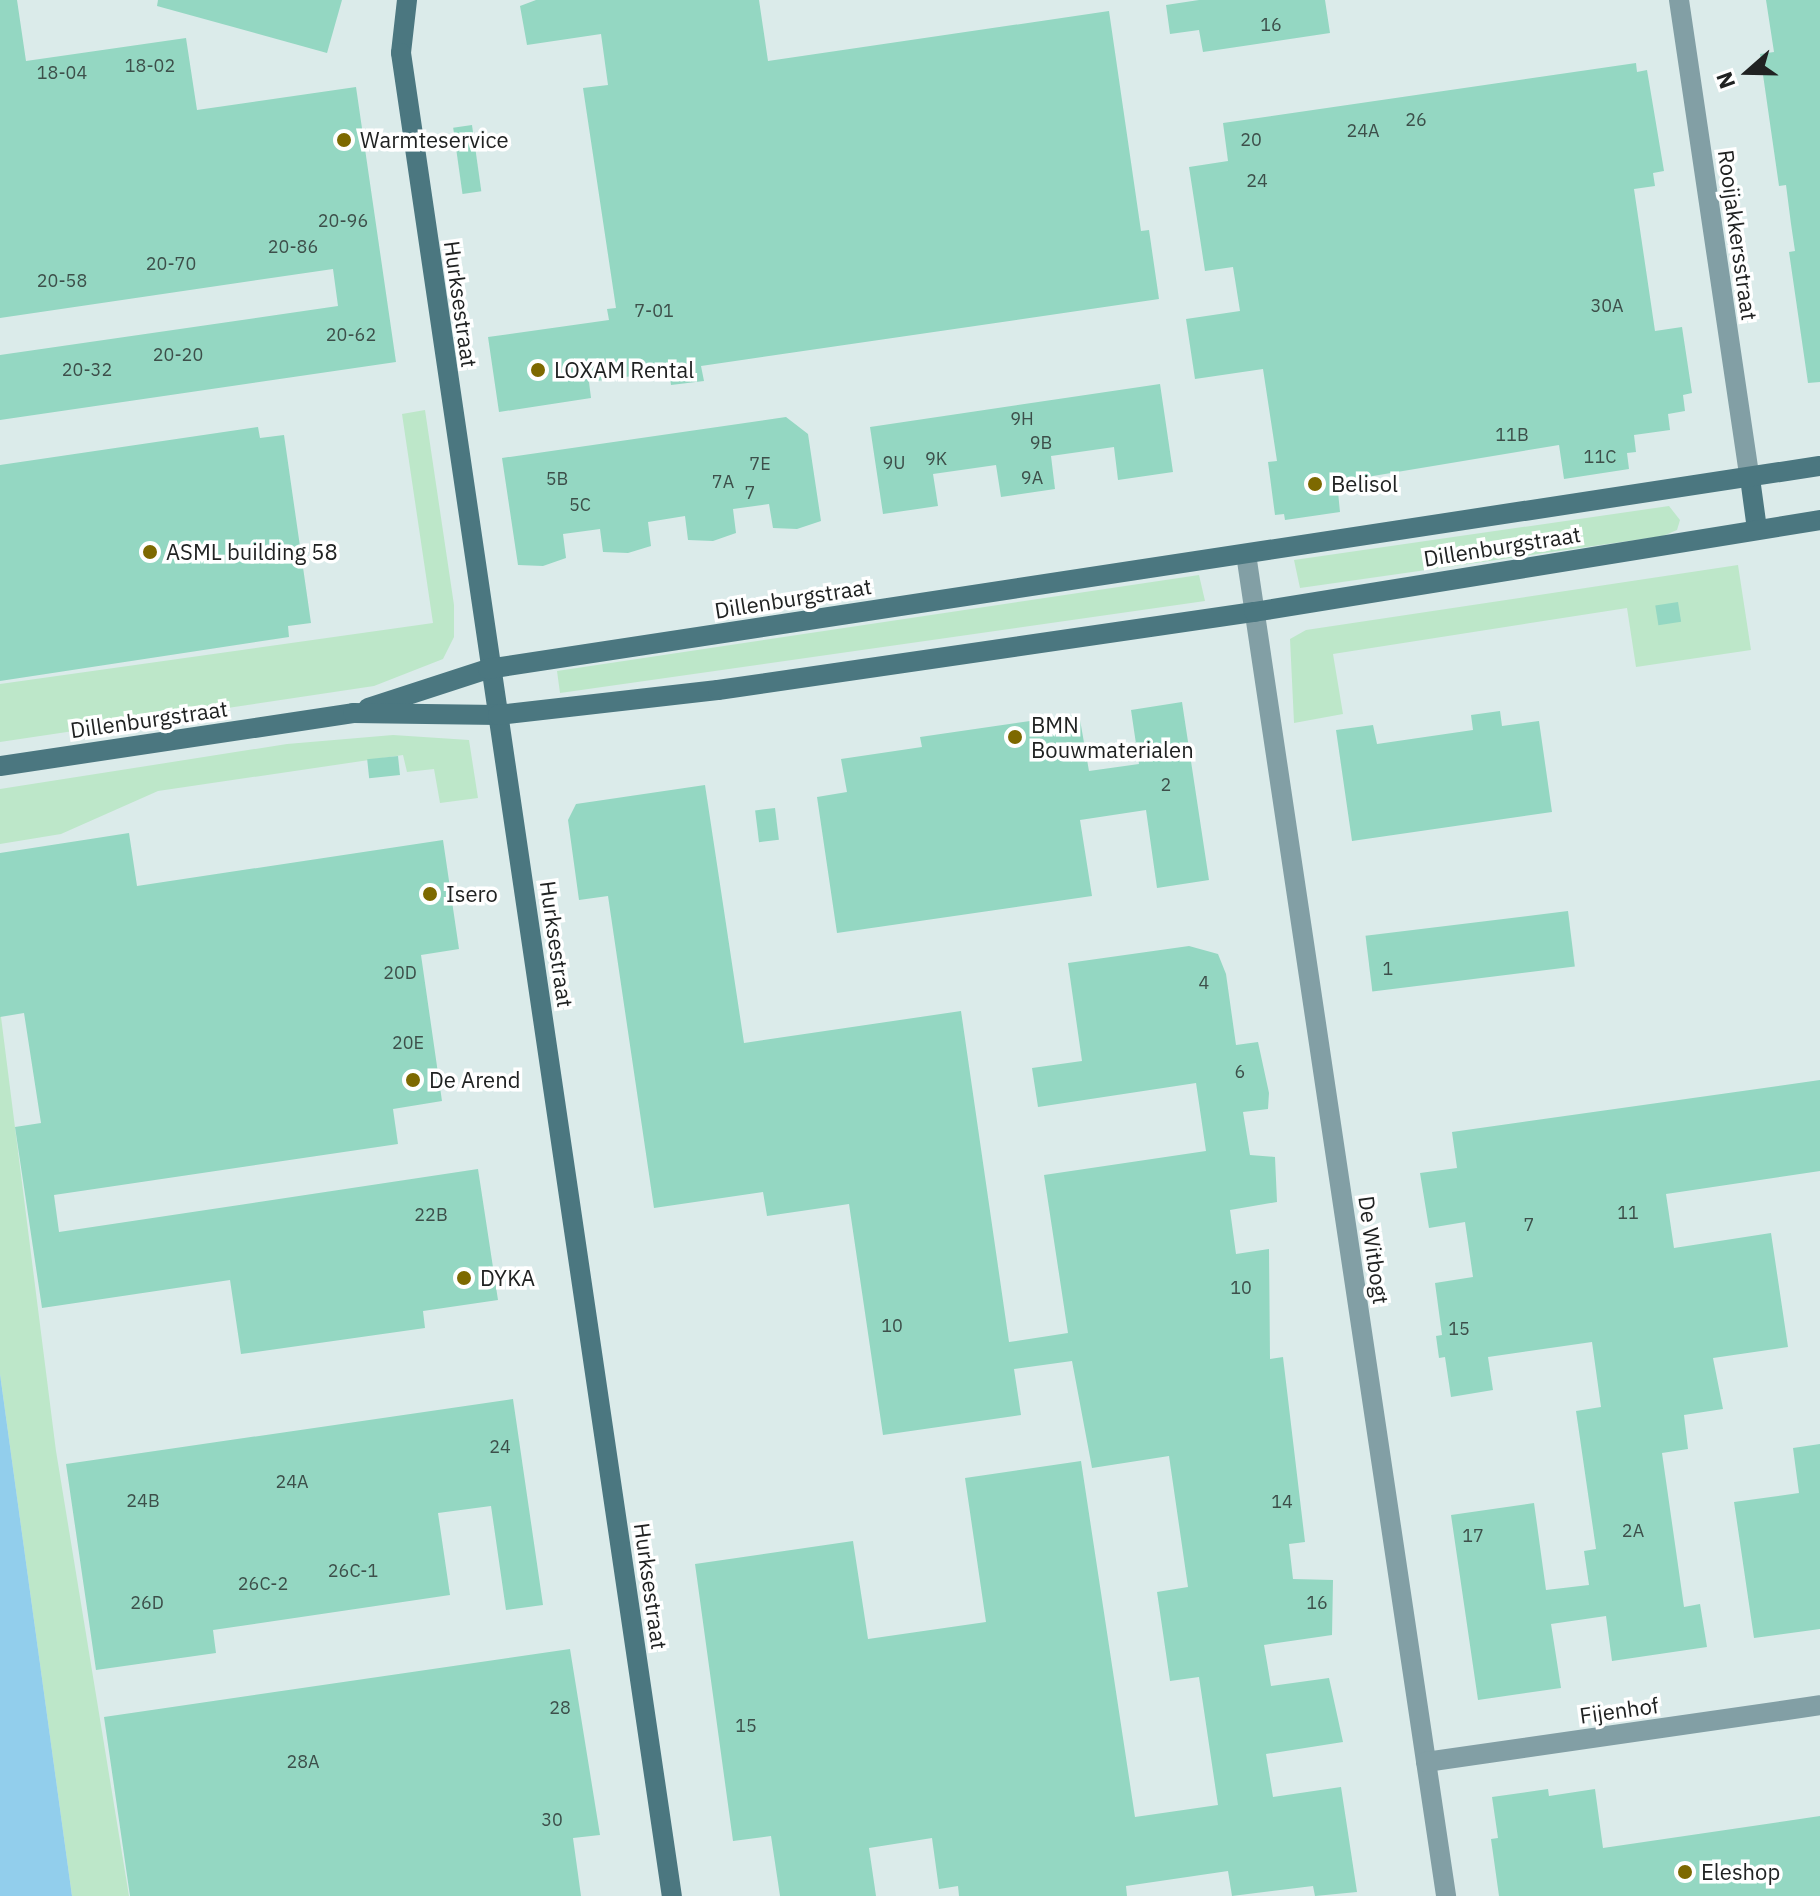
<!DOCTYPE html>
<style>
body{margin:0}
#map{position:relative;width:1820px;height:1896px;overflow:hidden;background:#edf3f3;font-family:"IBM Plex Sans",sans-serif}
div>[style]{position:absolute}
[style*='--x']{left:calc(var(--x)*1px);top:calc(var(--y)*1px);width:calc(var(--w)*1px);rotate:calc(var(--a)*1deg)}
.built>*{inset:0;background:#dbebea;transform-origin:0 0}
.green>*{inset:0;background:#bde7c9}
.water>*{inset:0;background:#92ceec}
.building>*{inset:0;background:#94d7c2;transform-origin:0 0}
.street>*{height:20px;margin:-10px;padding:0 10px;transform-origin:10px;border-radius:10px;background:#829fa5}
.secondary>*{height:20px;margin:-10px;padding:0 10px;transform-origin:10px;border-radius:10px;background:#4b7780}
.dots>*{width:22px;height:22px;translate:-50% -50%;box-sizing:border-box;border:4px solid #fff;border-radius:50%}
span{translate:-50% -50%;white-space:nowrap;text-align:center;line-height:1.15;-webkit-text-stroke:7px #fff;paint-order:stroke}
.number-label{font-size:18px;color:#3d4f4a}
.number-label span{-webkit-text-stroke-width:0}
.poi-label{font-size:22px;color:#202222}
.left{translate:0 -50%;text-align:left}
.street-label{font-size:22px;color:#202222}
.north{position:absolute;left:1708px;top:32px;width:80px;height:80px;-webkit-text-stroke:6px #fff;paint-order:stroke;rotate:250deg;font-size:22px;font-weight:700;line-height:32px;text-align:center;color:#202222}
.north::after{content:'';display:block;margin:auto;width:28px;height:36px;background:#202222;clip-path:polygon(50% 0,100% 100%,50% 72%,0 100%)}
</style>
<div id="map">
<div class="built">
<i style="left:0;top:0;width:1820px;height:1896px"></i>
</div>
<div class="green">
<i style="clip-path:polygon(425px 410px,454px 605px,454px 637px,443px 659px,374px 686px,0 742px,0 684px,433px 623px,402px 414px)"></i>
<i style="clip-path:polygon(1669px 506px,1680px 520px,1677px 530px,1663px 536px,1300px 588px,1294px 560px)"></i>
<i style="clip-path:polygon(1738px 565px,1751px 650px,1636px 667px,1627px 608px,1333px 654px,1343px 714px,1294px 723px,1290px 639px,1306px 630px)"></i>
<i style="clip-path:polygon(1199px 575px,1205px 601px,560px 693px,557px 671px)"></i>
<i style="clip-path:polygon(393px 735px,469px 740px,478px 798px,440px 803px,434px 769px,407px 772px,403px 755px,158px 791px,61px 834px,0 844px,0 789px,287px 744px)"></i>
<i style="clip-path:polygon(0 1009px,56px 1451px,129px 1896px,72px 1896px,0 1374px)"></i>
</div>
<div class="water">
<i style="clip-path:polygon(0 1374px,72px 1896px,0 1896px)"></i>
</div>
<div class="building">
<i style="clip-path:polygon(0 0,17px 0,26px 61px,186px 38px,197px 110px,356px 87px,396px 362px,0 420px,0 355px,338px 306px,333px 269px,0 318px)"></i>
<i style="clip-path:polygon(158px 0,342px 0,327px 53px,157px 6px)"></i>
<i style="clip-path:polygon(536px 0,759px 0,768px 61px,1109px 11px,1141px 231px,1149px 230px,1159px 299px,701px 366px,704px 381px,671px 385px,669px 371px,589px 382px,591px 398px,499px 412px,488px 337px,609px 320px,607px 309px,616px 308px,583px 88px,608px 85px,601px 34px,527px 45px,520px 6px)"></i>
<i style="clip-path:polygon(1199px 0,1325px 0,1330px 33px,1203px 52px,1199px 30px,1170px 34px,1166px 5px)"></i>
<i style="clip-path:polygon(1766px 0,1820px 0,1820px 382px,1808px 383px,1789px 252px,1795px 251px,1791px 224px,1786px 185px,1779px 186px,1760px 54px,1774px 52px)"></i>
<i style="clip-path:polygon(1636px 63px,1637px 72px,1647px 70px,1664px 171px,1653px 173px,1655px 186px,1634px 189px,1655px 331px,1682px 327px,1692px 393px,1683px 395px,1685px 411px,1668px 414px,1670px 430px,1634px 435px,1636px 452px,1627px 453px,1629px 469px,1564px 479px,1559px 445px,1337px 482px,1340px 512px,1285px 520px,1284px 514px,1275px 515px,1268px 462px,1277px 461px,1263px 369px,1195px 379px,1186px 319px,1240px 311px,1233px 267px,1205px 271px,1189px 167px,1228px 161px,1223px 123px)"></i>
<i style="left:472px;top:125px;width:67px;height:19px;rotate:82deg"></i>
<i style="clip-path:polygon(1160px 384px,1173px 472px,1118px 480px,1114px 447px,1051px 456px,1055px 489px,1001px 497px,996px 465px,933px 474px,938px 506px,883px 514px,870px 427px)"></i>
<i style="clip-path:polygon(786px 417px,808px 434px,821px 521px,797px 529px,773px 528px,769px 504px,733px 509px,736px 533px,713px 541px,688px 540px,685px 516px,648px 522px,651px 546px,628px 553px,603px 552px,600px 529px,563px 534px,566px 558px,543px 566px,518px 565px,502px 458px)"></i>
<i style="clip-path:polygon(258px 427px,260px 438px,284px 435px,311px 623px,288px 626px,289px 637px,0 681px,0 465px)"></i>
<i style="left:1678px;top:602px;width:20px;height:23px;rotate:81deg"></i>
<i style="clip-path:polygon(1182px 702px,1209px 880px,1157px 888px,1146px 810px,1080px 820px,1092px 896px,837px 933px,817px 797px,847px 792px,841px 759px,922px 747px,920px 737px,1079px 714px,1089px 771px,1139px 764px,1131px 710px)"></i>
<i style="clip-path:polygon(1500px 711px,1502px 726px,1539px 721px,1552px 812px,1352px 841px,1336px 730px,1373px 725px,1377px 744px,1473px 730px,1471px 715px)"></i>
<i style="left:398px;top:756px;width:19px;height:31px;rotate:84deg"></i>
<i style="clip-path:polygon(705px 785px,744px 1043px,961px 1011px,1009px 1342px,1068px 1333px,1044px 1175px,1206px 1151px,1196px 1083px,1038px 1107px,1032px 1068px,1082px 1061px,1068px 963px,1189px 946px,1218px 954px,1226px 974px,1236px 1045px,1258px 1042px,1269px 1093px,1268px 1109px,1243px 1112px,1250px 1155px,1275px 1157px,1277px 1202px,1230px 1210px,1236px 1254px,1269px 1249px,1270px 1359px,1283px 1357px,1305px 1542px,1289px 1544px,1293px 1579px,1333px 1580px,1332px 1635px,1264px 1645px,1271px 1686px,1329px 1678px,1343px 1742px,1266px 1754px,1273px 1797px,1341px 1787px,1357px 1892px,1315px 1896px,1313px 1886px,1232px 1896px,1228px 1871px,1126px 1886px,1127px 1896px,959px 1896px,958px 1886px,939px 1889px,932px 1838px,869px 1848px,876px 1896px,780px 1896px,771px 1836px,733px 1841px,695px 1564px,853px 1541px,868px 1639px,986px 1622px,965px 1478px,1081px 1461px,1135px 1817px,1218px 1805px,1199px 1677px,1170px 1681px,1157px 1592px,1188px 1587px,1169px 1456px,1092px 1468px,1072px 1361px,1014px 1369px,1021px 1415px,883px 1435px,849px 1204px,767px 1216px,763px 1192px,654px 1208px,608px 896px,579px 900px,568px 820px,576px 804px)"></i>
<i style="left:775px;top:808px;width:32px;height:20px;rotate:83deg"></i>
<i style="clip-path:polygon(129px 833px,137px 886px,443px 840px,459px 949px,421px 955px,442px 1101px,393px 1109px,398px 1144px,54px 1195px,59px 1232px,478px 1169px,498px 1300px,423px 1311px,425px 1328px,241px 1354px,230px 1280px,42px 1308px,15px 1127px,41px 1123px,24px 1013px,0 1017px,0 853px)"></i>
<i style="left:1568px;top:911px;width:56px;height:204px;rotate:83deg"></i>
<i style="clip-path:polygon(1820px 1080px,1820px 1171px,1666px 1194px,1674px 1248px,1771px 1233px,1788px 1347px,1713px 1358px,1723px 1409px,1684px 1415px,1688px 1449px,1662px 1453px,1684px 1607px,1700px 1604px,1707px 1647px,1612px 1661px,1606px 1616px,1551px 1624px,1561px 1688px,1478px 1700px,1451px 1515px,1534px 1503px,1546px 1590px,1589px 1585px,1584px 1551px,1596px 1549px,1576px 1411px,1601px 1407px,1592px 1342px,1488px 1357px,1493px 1390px,1451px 1397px,1445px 1357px,1439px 1358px,1436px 1336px,1442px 1335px,1435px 1283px,1473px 1277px,1465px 1222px,1429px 1228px,1420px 1173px,1457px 1168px,1452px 1132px)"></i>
<i style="clip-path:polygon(513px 1399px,543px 1605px,506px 1610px,491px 1506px,438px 1513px,450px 1595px,213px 1630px,216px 1653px,96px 1670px,66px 1464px)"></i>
<i style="clip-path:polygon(1820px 1444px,1820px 1629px,1754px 1638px,1734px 1502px,1799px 1493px,1793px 1448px)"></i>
<i style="clip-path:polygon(570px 1649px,600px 1835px,573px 1838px,581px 1896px,130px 1896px,104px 1717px)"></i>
<i style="clip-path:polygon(1548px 1789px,1549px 1796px,1595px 1789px,1603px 1848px,1820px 1816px,1820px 1896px,1499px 1896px,1491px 1839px,1498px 1838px,1492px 1797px)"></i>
</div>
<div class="street">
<i style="--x:1679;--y:0;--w:483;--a:81.6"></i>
<i style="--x:1246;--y:554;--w:1357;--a:81.52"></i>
<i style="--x:1426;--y:1762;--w:398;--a:-8.2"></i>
</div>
<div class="secondary">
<i style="--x:407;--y:0;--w:53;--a:96.5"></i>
<i style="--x:401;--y:53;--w:1863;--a:81.64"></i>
<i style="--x:1750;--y:478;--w:51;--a:82.2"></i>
<i style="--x:368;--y:708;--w:126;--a:-18"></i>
<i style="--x:488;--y:669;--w:1347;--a:-8.67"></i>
<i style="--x:0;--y:766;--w:357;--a:-8.5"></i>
<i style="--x:353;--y:713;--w:145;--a:0.8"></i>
<i style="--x:498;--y:715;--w:221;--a:-6.5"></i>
<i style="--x:718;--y:690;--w:542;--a:-8.28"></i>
<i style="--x:1254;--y:612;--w:573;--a:-9.23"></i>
</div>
<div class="dots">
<i style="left:344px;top:140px;background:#7d6900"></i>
<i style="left:538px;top:370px;background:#7d6900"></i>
<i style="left:1315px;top:484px;background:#7d6900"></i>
<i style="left:150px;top:552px;background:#7d6900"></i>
<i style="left:1015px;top:737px;background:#7d6900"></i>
<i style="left:430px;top:894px;background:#7d6900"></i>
<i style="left:413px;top:1080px;background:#7d6900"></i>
<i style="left:464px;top:1278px;background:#7d6900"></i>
<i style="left:1685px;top:1872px;background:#7d6900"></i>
</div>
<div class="number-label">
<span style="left:1271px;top:25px">16</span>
<span style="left:150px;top:66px">18-02</span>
<span style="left:62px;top:73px">18-04</span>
<span style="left:1416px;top:120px">26</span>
<span style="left:1363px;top:131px">24A</span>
<span style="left:1251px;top:140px">20</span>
<span style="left:1257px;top:181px">24</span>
<span style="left:343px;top:221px">20-96</span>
<span style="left:293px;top:247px">20-86</span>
<span style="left:171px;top:264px">20-70</span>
<span style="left:62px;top:281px">20-58</span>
<span style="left:1607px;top:306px">30A</span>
<span style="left:654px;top:311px">7-01</span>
<span style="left:351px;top:335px">20-62</span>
<span style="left:178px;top:355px">20-20</span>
<span style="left:87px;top:370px">20-32</span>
<span style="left:1022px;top:419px">9H</span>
<span style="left:1512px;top:435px">11B</span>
<span style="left:1041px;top:443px">9B</span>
<span style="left:1600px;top:457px">11C</span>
<span style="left:936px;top:459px">9K</span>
<span style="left:894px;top:463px">9U</span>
<span style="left:760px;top:464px">7E</span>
<span style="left:1032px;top:478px">9A</span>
<span style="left:557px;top:479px">5B</span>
<span style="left:723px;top:482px">7A</span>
<span style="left:750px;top:493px">7</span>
<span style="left:580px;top:505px">5C</span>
<span style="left:1166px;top:785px">2</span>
<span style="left:1388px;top:969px">1</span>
<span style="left:400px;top:973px">20D</span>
<span style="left:1204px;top:983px">4</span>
<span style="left:408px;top:1043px">20E</span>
<span style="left:1240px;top:1072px">6</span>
<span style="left:1628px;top:1213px">11</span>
<span style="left:431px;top:1215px">22B</span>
<span style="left:1529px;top:1225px">7</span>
<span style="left:1241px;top:1288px">10</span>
<span style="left:892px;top:1326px">10</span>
<span style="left:1459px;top:1329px">15</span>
<span style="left:500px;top:1447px">24</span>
<span style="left:292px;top:1482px">24A</span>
<span style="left:143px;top:1501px">24B</span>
<span style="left:1282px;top:1502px">14</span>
<span style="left:1633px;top:1531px">2A</span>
<span style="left:1473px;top:1536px">17</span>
<span style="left:353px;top:1571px">26C-1</span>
<span style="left:263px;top:1584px">26C-2</span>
<span style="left:147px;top:1603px">26D</span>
<span style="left:1317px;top:1603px">16</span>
<span style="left:560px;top:1708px">28</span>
<span style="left:746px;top:1726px">15</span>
<span style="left:303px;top:1762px">28A</span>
<span style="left:552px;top:1820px">30</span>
</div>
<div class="poi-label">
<span class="left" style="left:360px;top:140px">Warmteservice</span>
<span class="left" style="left:554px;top:370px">LOXAM Rental</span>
<span class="left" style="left:1331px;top:484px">Belisol</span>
<span class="left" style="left:166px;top:552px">ASML building 58</span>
<span class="left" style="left:1031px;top:737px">BMN<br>Bouwmaterialen</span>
<span class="left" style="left:446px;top:894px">Isero</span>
<span class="left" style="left:429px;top:1080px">De Arend</span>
<span class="left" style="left:480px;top:1278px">DYKA</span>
<span class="left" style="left:1701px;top:1872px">Eleshop</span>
</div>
<div class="street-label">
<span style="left:1738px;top:235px;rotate:82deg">Rooijakkersstraat</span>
<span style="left:461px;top:304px;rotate:82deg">Hurksestraat</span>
<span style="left:1502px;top:546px;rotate:-9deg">Dillenburgstraat</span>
<span style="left:793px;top:598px;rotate:-9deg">Dillenburgstraat</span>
<span style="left:149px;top:719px;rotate:-8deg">Dillenburgstraat</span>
<span style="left:557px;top:944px;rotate:82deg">Hurksestraat</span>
<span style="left:1374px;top:1250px;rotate:82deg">De Witbogt</span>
<span style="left:651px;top:1586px;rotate:82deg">Hurksestraat</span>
<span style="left:1619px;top:1710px;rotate:-8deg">Fijenhof</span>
</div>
<div class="north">N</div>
</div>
